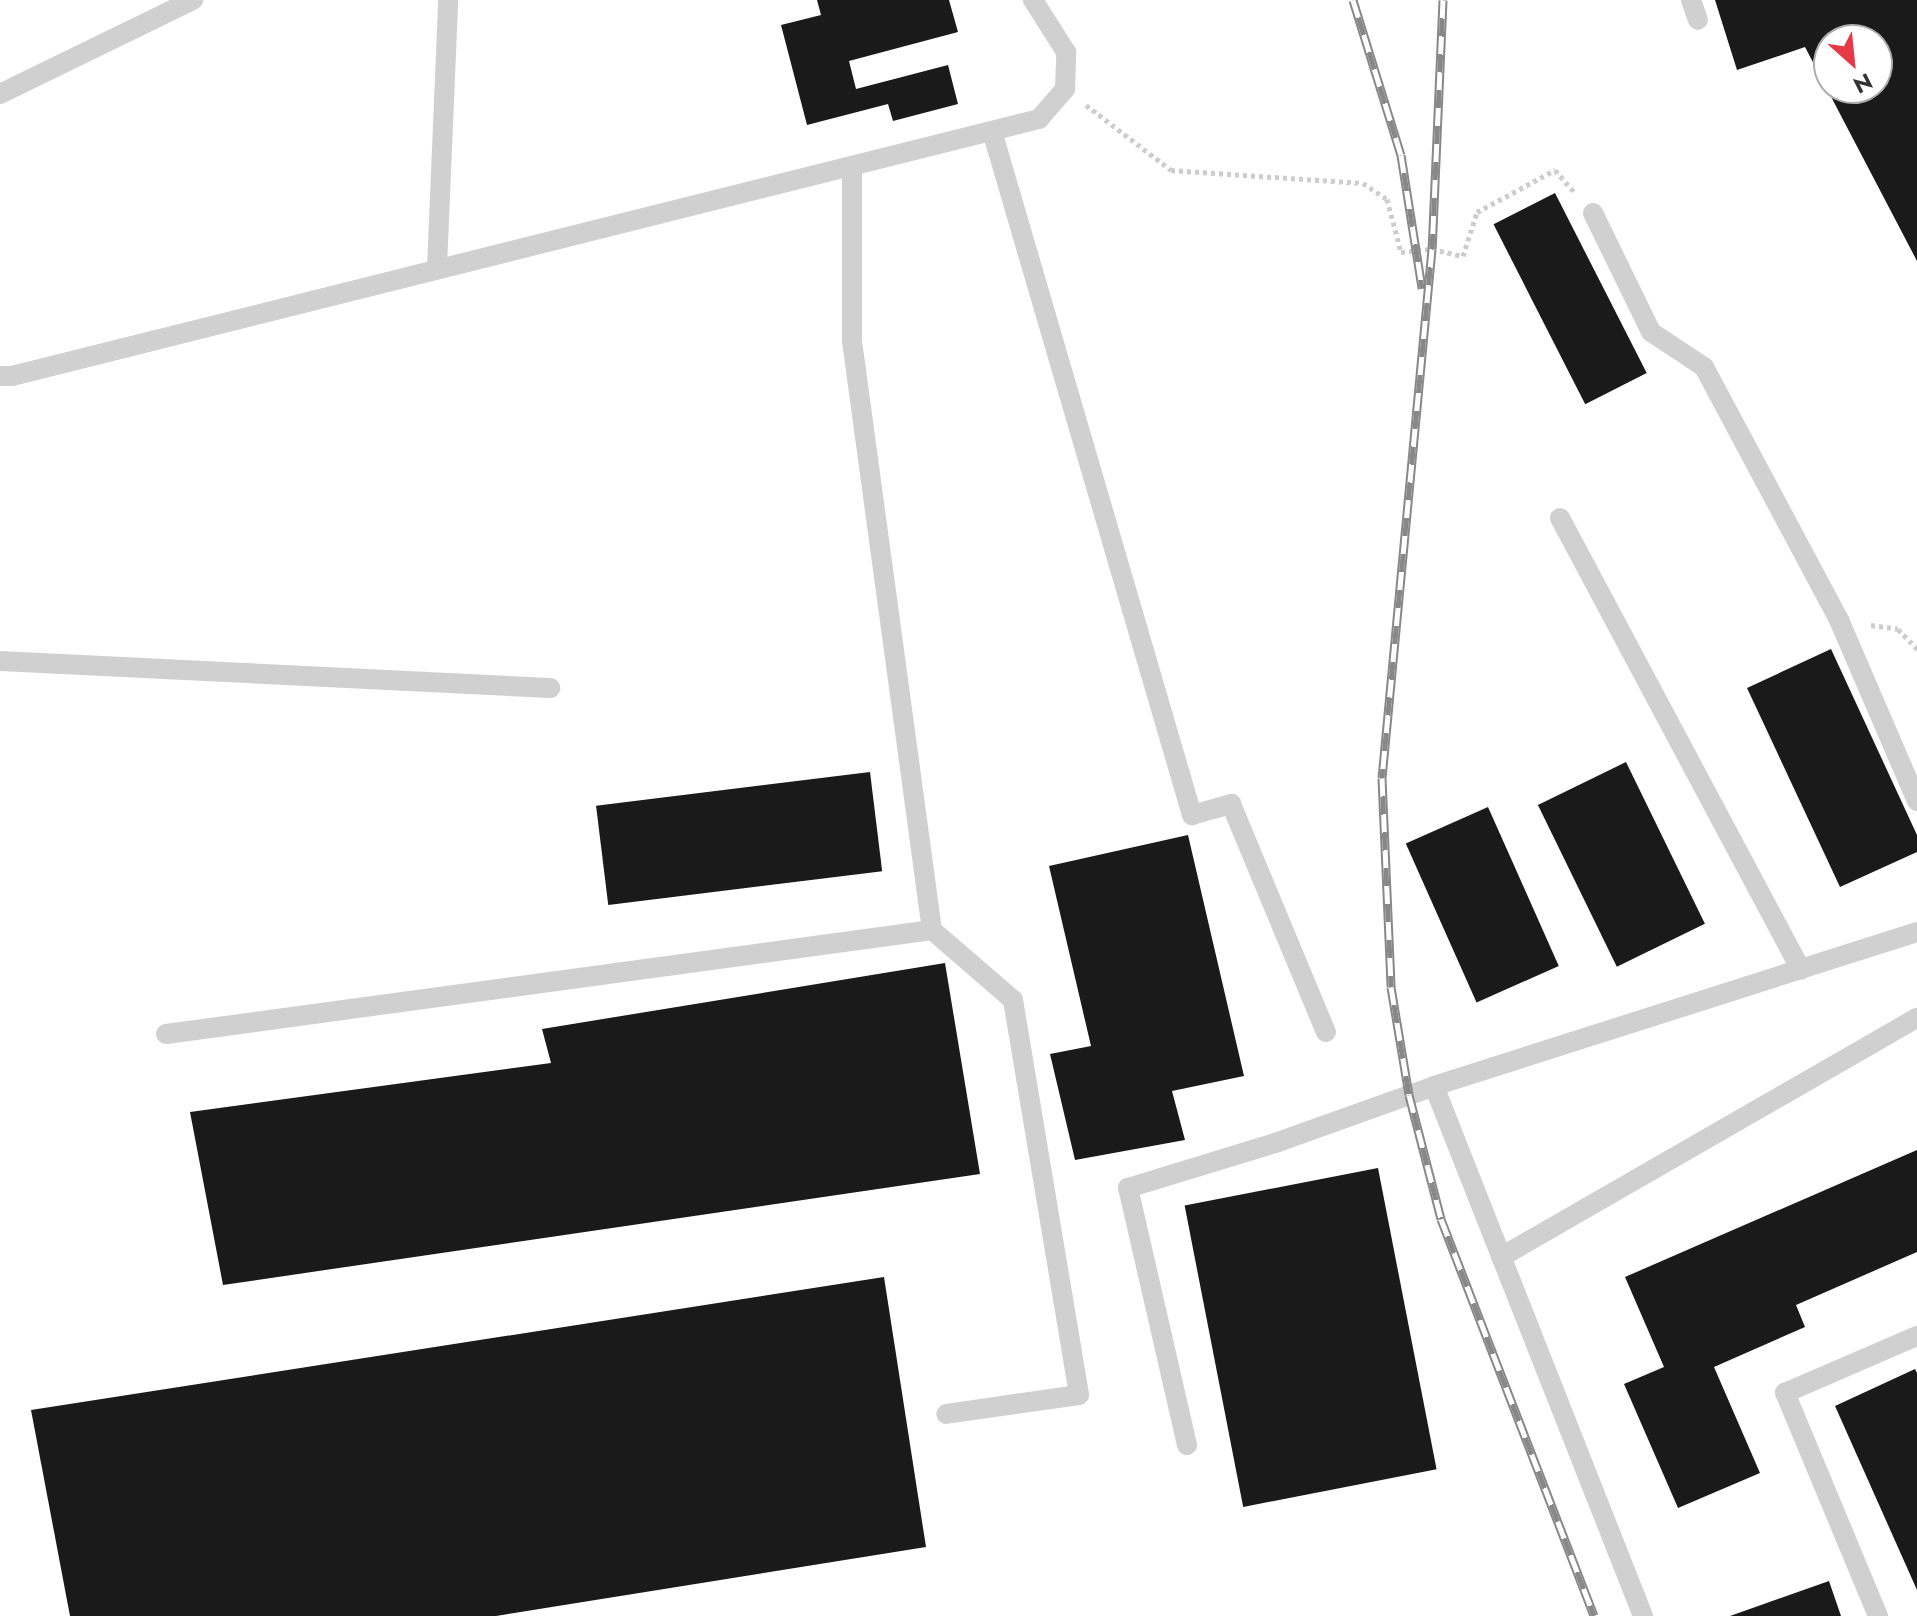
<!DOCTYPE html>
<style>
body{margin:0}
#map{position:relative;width:1917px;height:1616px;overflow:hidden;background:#fff;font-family:Jost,sans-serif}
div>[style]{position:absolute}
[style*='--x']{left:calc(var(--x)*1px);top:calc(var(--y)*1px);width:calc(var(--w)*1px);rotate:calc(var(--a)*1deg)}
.building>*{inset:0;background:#1a1a1a;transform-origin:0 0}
.path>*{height:5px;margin-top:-2.5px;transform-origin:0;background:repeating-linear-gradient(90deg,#cdcdcd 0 4px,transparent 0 8px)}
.service>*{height:20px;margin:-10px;padding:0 10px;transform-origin:10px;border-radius:10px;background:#d0d0d0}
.rail>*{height:9px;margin-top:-4.5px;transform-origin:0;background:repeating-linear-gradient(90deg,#fff 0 18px,#888 0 36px);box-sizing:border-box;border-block:2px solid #888}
span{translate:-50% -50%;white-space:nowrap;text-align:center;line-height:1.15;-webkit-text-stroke:8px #fff;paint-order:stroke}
.north{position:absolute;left:1813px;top:24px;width:80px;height:80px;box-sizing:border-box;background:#fff;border:2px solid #adadad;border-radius:50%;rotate:153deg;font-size:22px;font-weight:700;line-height:32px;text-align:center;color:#333}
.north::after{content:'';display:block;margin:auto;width:28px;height:36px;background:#e63946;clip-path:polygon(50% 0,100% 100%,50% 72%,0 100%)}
</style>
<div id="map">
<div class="building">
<i style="clip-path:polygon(817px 0,949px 0,958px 32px,849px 61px,856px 89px,948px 65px,958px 104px,893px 121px,888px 104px,807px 125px,781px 25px,821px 15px)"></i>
<i style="clip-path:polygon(evenodd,1715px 0,1917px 0,1917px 261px,1805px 47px,1737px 70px,1715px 0,1829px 40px,1877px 40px,1877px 88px,1829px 88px,1829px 40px)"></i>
<i style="left:1555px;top:193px;width:202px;height:69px;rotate:63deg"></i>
<i style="clip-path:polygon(1831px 649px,1917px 835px,1917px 852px,1840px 887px,1747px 688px)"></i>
<i style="left:1626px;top:762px;width:180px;height:98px;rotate:64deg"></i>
<i style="left:870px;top:772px;width:100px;height:276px;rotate:83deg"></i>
<i style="left:1488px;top:807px;width:174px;height:90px;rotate:66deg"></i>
<i style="clip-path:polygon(1188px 835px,1244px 1076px,1172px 1091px,1185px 1140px,1075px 1160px,1050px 1054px,1091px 1046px,1049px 866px)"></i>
<i style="clip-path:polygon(945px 963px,980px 1174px,223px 1285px,190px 1112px,551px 1063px,542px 1029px)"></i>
<i style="clip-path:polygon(1917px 1150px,1917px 1252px,1796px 1305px,1805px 1327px,1714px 1367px,1760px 1473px,1678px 1508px,1624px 1384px,1664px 1367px,1625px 1277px)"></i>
<i style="left:1378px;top:1168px;width:307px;height:197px;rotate:79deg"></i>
<i style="clip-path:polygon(884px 1277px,926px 1547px,496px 1616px,70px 1616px,31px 1410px)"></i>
<i style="clip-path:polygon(1915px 1369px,1917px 1373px,1917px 1590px,1835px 1406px)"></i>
<i style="clip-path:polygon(1829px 1581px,1841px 1616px,1730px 1616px)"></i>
</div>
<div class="path">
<i style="--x:1086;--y:105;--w:107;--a:37.4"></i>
<i style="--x:1171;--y:170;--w:192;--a:3.9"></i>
<i style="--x:1363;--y:183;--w:29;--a:34"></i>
<i style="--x:1387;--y:199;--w:55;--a:75.2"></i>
<i style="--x:1401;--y:252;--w:31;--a:-6"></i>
<i style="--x:1432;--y:249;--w:32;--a:13"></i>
<i style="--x:1463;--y:256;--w:46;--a:-72.3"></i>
<i style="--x:1477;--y:212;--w:89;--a:-28.3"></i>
<i style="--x:1555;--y:170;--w:29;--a:49"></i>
<i style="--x:1871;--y:625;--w:27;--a:8"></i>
<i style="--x:1898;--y:629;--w:28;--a:46"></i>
</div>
<div class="service">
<i style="--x:1691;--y:0;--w:21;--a:71"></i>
<i style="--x:0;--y:94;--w:215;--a:-26"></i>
<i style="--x:992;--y:131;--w:713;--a:73.7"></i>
<i style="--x:1192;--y:815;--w:41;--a:-15.8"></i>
<i style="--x:1231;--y:804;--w:247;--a:67.4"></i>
<i style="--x:852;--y:167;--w:174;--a:90"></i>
<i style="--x:852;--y:341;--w:594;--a:82.27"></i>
<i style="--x:932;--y:930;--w:107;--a:40.8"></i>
<i style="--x:1013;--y:1000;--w:400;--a:80.5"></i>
<i style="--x:1079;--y:1395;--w:134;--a:171.9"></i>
<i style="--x:1593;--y:213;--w:132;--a:64"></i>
<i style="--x:1651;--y:332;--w:64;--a:33.4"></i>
<i style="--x:1704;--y:367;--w:287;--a:61.9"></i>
<i style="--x:1839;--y:620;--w:197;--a:66.7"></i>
<i style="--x:437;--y:268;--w:268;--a:-87.6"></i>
<i style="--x:0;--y:376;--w:12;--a:0"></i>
<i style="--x:12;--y:376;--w:1059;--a:-14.05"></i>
<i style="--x:1039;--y:119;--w:40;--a:-49"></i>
<i style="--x:1065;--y:89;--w:37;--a:-88"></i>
<i style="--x:1066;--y:52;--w:62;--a:-122.4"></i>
<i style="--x:1560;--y:518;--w:512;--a:61.93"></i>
<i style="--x:0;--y:661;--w:551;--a:2.81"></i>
<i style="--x:166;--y:1034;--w:773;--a:-7.73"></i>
<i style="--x:1434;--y:1086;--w:570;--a:68.48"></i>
<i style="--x:1501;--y:1257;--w:480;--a:-29.9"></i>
<i style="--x:1187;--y:1445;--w:264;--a:-102.9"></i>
<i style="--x:1128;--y:1188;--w:157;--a:-17"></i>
<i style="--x:1278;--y:1142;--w:166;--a:-19.7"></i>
<i style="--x:1434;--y:1086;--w:507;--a:-17.68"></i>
<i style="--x:1878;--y:1616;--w:242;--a:-112.6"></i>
<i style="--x:1785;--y:1393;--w:144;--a:-23.4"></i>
</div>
<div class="rail">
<i style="--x:1353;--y:0;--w:162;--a:72.8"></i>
<i style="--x:1401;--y:155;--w:135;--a:81"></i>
<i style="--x:1443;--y:0;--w:249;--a:92.5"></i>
<i style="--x:1432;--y:249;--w:531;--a:95.4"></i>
<i style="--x:1382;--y:778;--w:209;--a:87.5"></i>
<i style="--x:1391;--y:987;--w:109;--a:80.5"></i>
<i style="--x:1409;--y:1095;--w:128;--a:75.5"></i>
<i style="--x:1441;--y:1219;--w:425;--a:68.9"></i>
</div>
<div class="north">N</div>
</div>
